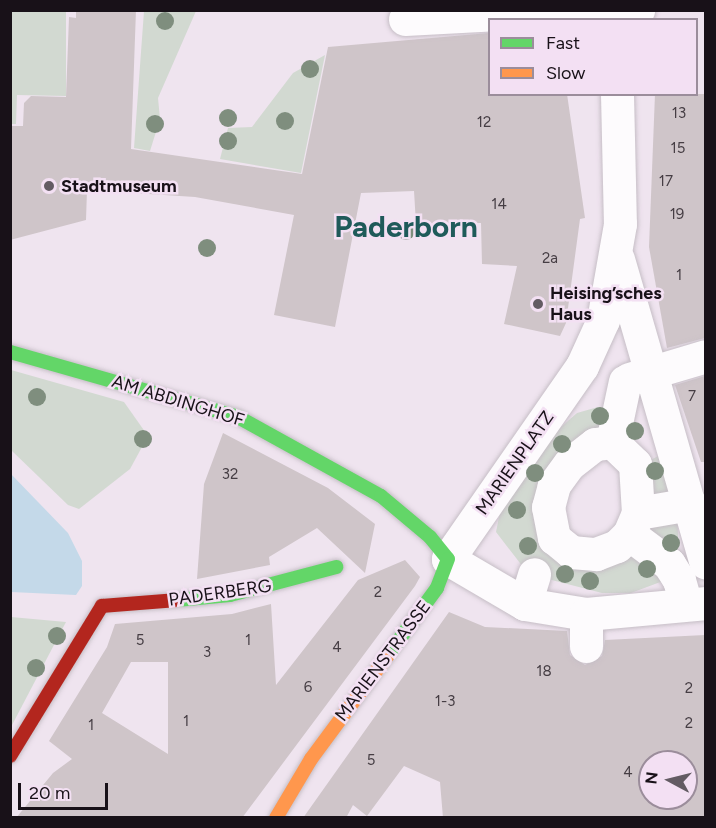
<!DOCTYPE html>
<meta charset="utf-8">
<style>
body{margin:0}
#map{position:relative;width:716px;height:828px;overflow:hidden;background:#efe4ef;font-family:Figtree,sans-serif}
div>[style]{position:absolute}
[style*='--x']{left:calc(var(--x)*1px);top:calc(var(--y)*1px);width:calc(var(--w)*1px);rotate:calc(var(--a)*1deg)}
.green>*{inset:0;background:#d2d9d1}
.water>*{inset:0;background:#c4d9e9}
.building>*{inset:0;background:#cfc5c9}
.roads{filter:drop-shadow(0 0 2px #c6bec6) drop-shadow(0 0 2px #c6bec6)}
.street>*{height:33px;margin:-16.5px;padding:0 16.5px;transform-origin:16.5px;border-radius:16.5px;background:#fdfbfd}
.fast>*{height:14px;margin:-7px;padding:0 7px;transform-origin:7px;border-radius:7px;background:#63d668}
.slow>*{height:14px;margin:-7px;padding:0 7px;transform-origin:7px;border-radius:7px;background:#ff974d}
.jam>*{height:14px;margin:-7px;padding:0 7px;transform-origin:7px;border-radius:7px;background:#b3261e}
.trees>*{width:18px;height:18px;margin:-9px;border-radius:50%;background:#7f8e7e}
.dots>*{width:16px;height:16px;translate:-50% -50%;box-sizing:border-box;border:3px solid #f3e0f3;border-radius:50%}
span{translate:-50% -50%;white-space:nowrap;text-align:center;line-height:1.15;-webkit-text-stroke:5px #f3e0f3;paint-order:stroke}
.number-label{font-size:15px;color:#463e44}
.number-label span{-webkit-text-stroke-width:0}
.poi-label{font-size:18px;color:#181118;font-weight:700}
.left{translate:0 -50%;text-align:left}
.street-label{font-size:18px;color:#181118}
.town-label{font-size:30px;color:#1f5a5a;font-weight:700}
.frame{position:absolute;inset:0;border:12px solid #181118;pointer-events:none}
.legend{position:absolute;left:488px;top:18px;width:210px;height:78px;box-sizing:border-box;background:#f3e0f3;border:2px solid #9b8d9b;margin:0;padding:8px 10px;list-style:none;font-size:18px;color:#181118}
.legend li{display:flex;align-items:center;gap:12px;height:30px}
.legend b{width:30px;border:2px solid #9b8d9b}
.north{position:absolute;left:638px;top:750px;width:60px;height:60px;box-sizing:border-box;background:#f3e0f3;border:2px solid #9b8d9b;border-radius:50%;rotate:277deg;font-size:16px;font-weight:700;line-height:24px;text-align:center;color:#181118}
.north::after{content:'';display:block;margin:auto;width:21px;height:27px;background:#635b63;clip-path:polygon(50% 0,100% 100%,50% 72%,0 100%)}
.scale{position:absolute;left:18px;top:783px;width:90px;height:27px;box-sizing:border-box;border:3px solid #181118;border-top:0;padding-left:8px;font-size:18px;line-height:21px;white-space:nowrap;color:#181118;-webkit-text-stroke:4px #f3e0f3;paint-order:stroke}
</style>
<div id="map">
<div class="green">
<i style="clip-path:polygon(11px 10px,66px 11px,66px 96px,17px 95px,16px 124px,11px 124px)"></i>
<i style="clip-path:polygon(144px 11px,196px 11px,158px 98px,160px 119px,150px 151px,134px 148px)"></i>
<i style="clip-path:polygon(325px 55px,301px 173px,220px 159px,228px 128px,252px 127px,293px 73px)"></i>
<i style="clip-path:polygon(11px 370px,124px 402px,148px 436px,130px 469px,79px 509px,68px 505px,11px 450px)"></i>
<i style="clip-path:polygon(598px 407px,605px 408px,605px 424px,540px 481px,532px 508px,537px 531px,631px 549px,663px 581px,631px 593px,602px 593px,544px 578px,523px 567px,496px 532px,503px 497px,552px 435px,577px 413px)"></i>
<i style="clip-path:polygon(660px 455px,675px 502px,655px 506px,647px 462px)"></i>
<i style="clip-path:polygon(677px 512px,678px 536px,677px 552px,644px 534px,653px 516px)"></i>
<i style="clip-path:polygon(11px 617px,66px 622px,11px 727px)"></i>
</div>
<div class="water">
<i style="clip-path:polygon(10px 473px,68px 533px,82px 561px,82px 586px,76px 595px,11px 592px)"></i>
</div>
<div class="building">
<i style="clip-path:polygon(76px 10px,136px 10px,131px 149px,302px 174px,328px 47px,489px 33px,489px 94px,567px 94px,585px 218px,580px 219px,566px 323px,560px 336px,504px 324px,517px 266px,482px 264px,481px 223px,416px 224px,414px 191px,361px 193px,335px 327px,274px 315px,294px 215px,195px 197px,87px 190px,86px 220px,10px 240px,10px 126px,23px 126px,24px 103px,31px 96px,66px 97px,69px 17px,76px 18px)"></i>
<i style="clip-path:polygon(655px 94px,705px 94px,705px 338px,667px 348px,649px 247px)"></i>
<i style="clip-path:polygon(705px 376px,705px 462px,701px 462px,675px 385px)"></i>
<i style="clip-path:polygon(223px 433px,328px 488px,375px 524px,365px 573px,317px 528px,269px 557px,270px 565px,197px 579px,204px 484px)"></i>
<i style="clip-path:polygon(evenodd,405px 560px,420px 577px,415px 586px,242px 818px,16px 818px,53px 773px,72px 759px,49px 741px,107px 647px,115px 624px,232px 614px,271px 604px,276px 685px,358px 580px,405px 560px,131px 662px,168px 662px,168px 754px,102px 713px,131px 662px)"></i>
<i style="clip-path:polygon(evenodd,449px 612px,485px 627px,567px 631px,570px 655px,585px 665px,602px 656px,605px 640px,705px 635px,705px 818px,443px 818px,440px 782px,404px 766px,367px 816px,353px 805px,346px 818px,303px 818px,449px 612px,650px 762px,686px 762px,686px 798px,650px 798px,650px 762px)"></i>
</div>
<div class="roads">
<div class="street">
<i style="--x:587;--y:10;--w:21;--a:29"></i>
<i style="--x:405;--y:19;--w:168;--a:-3.1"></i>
<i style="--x:630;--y:20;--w:13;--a:-51"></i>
<i style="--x:617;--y:94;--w:130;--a:88.7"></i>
<i style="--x:620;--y:224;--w:97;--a:100"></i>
<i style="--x:603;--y:320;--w:51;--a:114.5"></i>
<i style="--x:582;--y:366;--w:235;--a:124.8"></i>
<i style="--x:448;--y:559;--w:89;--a:30.3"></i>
<i style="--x:525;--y:604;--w:62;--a:9.3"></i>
<i style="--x:586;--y:614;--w:121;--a:-5.2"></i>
<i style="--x:618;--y:259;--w:316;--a:73.9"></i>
<i style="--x:629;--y:379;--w:80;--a:-16.6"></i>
<i style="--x:612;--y:442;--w:17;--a:173"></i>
<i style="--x:595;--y:444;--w:33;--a:142"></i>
<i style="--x:569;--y:464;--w:26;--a:126"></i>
<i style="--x:554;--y:485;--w:23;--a:105"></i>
<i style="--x:548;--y:507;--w:32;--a:79"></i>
<i style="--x:554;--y:538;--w:22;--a:39"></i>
<i style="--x:571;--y:552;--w:25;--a:5"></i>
<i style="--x:596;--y:554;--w:22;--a:-21"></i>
<i style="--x:617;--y:546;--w:17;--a:-45"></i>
<i style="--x:629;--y:534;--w:23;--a:-67"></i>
<i style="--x:638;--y:513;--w:49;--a:-93.5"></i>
<i style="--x:635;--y:464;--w:32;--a:-136"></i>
<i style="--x:612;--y:442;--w:62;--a:-78"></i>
<i style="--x:638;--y:513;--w:53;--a:-9.8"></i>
<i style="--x:629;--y:534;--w:50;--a:36.9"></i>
<i style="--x:669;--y:564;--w:19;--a:58"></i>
<i style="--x:679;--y:580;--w:25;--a:74"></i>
<i style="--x:525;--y:604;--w:31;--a:-73"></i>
<i style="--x:586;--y:614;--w:32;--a:90"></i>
</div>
<div class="fast">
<i style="--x:10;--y:352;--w:237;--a:15.9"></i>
<i style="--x:238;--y:417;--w:163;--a:28.9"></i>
<i style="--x:381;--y:496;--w:64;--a:39.9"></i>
<i style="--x:430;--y:537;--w:28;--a:51"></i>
<i style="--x:448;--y:559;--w:31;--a:111"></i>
<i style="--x:437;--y:588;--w:83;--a:126.2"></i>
<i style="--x:177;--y:600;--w:53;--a:-5.4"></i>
<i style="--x:230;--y:595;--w:110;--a:-14.8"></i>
</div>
<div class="slow">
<i style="--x:276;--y:818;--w:69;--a:-59.3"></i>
<i style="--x:311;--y:759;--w:129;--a:-53.5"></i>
</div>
<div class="jam">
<i style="--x:10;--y:756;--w:176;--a:-58.5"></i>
<i style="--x:102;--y:606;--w:75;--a:-4.6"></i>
</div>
</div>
<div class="trees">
<i style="left:165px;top:21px"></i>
<i style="left:310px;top:69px"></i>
<i style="left:228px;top:118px"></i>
<i style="left:285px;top:121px"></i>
<i style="left:155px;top:124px"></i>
<i style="left:228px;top:141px"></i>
<i style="left:406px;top:231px"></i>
<i style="left:207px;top:248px"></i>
<i style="left:37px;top:397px"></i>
<i style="left:600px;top:416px"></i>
<i style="left:635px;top:431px"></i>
<i style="left:143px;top:439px"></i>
<i style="left:562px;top:444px"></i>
<i style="left:655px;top:471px"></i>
<i style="left:535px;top:473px"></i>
<i style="left:517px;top:510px"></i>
<i style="left:671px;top:543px"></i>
<i style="left:528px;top:546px"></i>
<i style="left:647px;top:569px"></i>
<i style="left:565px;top:574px"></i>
<i style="left:590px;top:581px"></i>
<i style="left:57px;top:636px"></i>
<i style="left:36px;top:668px"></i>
</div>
<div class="dots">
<i style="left:49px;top:186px;background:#635b63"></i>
<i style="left:538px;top:304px;background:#635b63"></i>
</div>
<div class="number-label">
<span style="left:679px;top:114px">13</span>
<span style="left:484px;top:123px">12</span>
<span style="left:678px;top:149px">15</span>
<span style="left:666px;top:182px">17</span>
<span style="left:499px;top:205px">14</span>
<span style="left:677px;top:215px">19</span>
<span style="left:550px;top:259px">2a</span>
<span style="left:679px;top:276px">1</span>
<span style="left:692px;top:397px">7</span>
<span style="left:230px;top:475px">32</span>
<span style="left:378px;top:593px">2</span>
<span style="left:140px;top:641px">5</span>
<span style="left:248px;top:641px">1</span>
<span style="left:337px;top:648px">4</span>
<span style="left:207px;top:653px">3</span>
<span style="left:544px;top:672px">18</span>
<span style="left:308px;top:688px">6</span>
<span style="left:689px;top:689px">2</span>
<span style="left:445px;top:702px">1-3</span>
<span style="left:186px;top:722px">1</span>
<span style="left:689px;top:724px">2</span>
<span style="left:91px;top:726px">1</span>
<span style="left:371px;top:761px">5</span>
<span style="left:628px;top:773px">4</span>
</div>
<div class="poi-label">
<span class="left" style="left:61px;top:186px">Stadtmuseum</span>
<span class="left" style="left:550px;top:304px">Heising’sches<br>Haus</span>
</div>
<div class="street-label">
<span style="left:178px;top:401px;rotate:17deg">AM ABDINGHOF</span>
<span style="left:515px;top:463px;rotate:-55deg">MARIENPLATZ</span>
<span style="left:220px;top:593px;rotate:-8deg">PADERBERG</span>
<span style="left:383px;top:661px;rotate:-53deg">MARIENSTRASSE</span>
</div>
<div class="town-label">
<span style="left:406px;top:227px">Paderborn</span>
</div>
<div class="frame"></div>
<ul class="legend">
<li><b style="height:8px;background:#63d668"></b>Fast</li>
<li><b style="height:8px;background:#ff974d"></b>Slow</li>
</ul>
<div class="north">N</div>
<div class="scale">20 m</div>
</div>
